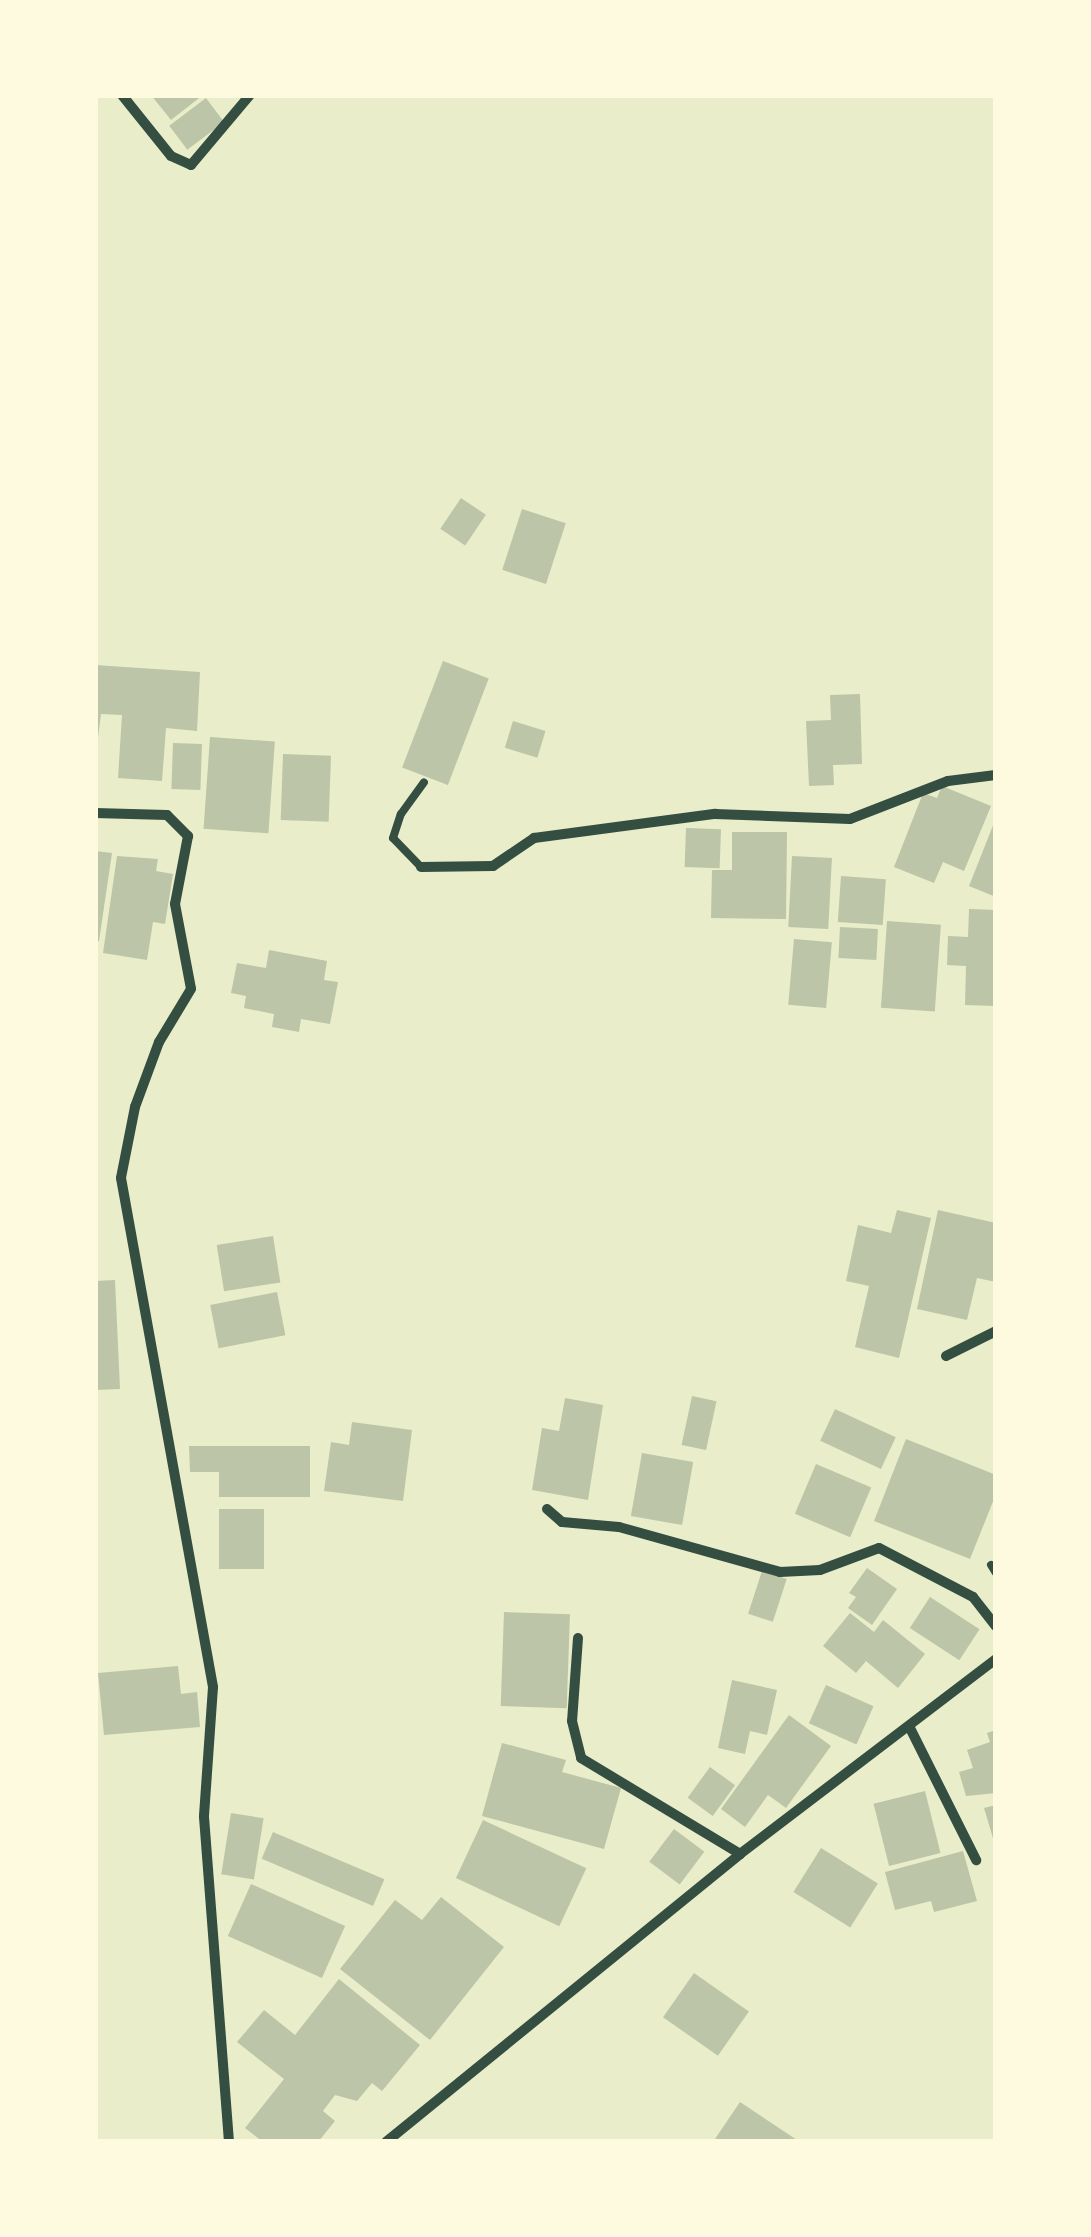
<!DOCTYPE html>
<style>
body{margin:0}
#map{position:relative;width:1091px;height:2237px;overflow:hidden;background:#e9edc9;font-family:Spectral,serif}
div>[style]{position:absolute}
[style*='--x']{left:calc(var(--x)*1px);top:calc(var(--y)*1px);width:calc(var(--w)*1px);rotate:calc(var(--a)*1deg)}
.building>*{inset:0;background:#bcc5a7;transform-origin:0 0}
.service>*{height:8px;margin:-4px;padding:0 4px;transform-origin:4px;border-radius:4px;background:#344e41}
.minor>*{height:10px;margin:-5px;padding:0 5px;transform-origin:5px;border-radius:5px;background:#344e41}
span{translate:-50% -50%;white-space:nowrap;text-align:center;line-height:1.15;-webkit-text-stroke:8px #fefae0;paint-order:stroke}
.frame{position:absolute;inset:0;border:98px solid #fefae0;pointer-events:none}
</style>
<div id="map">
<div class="building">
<i style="clip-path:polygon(151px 95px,203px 95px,171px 120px)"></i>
<i style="left:206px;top:98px;width:30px;height:46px;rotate:53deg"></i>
<i style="left:461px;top:498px;width:30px;height:37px;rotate:34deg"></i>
<i style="left:522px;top:509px;width:46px;height:64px;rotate:18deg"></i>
<i style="left:443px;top:661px;width:49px;height:114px;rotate:21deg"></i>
<i style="clip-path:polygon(95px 665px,200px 672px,197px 731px,166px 728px,162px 781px,118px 778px,122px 715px,101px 714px,95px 761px)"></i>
<i style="clip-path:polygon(860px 694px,862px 764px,833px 765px,834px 785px,809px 786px,806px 721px,831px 720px,830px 695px)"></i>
<i style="left:513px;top:721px;width:34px;height:28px;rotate:17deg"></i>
<i style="left:210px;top:737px;width:65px;height:92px;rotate:4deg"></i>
<i style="left:173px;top:743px;width:29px;height:46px;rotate:2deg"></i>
<i style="left:283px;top:754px;width:48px;height:66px;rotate:2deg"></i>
<i style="clip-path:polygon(942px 786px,991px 806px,964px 871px,943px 862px,934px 883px,894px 867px,923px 793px,937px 798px)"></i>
<i style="clip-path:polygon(996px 818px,996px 897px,969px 886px)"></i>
<i style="left:686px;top:828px;width:35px;height:39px;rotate:2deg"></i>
<i style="clip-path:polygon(732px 832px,787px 832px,786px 919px,711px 918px,712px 870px,732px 870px)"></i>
<i style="clip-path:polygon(95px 851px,112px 853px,99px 941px,95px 941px)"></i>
<i style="clip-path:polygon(117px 856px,158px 859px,156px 871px,173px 874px,165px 924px,153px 922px,147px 960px,103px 953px)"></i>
<i style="left:792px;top:856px;width:40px;height:71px;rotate:3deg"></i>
<i style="left:841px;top:876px;width:45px;height:46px;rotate:4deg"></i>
<i style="clip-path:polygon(969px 909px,996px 910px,996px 1006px,965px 1005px,966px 966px,947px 965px,948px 936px,968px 937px)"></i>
<i style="left:887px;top:921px;width:54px;height:87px;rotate:4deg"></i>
<i style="left:840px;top:927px;width:38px;height:31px;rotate:3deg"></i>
<i style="left:794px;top:939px;width:38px;height:66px;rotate:5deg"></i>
<i style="clip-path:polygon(269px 950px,327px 961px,324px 980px,338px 982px,330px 1024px,301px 1019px,299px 1032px,272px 1027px,274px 1014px,244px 1008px,246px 996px,231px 993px,237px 963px,266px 968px)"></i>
<i style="clip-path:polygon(897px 1210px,931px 1218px,899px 1358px,855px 1347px,869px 1286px,846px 1281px,858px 1225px,891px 1233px)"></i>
<i style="clip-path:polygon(938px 1210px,996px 1223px,996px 1282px,977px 1278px,967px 1320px,917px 1309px)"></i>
<i style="left:273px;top:1236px;width:47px;height:57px;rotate:81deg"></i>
<i style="clip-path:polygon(115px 1280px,120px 1389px,95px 1390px,95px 1281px)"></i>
<i style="left:277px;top:1292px;width:44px;height:68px;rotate:79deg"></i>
<i style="left:692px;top:1396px;width:25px;height:50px;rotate:12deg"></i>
<i style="clip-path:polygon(565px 1398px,603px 1405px,588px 1500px,532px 1490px,542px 1428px,559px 1431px)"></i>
<i style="left:835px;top:1409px;width:67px;height:35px;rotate:25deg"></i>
<i style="clip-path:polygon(352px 1422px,412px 1430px,403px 1501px,324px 1491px,331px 1442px,349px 1445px)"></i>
<i style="clip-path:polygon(906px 1439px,996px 1475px,996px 1494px,970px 1559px,874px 1521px)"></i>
<i style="clip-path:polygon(189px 1446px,310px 1446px,310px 1497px,219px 1497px,219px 1472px,190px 1472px)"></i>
<i style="left:642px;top:1453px;width:52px;height:64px;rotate:10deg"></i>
<i style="left:816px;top:1464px;width:60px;height:54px;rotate:23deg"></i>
<i style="left:219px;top:1509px;width:45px;height:60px"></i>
<i style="clip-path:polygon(867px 1568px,897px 1589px,872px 1625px,848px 1608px,856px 1597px,849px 1593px)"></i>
<i style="left:762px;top:1571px;width:26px;height:45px;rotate:18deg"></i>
<i style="left:930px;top:1597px;width:59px;height:37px;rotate:33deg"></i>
<i style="left:504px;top:1612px;width:66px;height:94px;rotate:2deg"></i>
<i style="clip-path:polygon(850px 1613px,874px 1632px,883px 1620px,925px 1654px,898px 1688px,866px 1661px,856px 1673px,823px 1646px)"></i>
<i style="clip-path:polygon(178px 1666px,181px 1694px,197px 1692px,200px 1727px,104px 1735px,98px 1673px)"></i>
<i style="clip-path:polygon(732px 1680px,777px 1690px,767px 1735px,750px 1731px,745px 1754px,718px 1748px)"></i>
<i style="left:826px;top:1685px;width:52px;height:42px;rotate:24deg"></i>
<i style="clip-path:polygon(789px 1715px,831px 1746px,786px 1808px,768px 1795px,745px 1827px,721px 1809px)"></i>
<i style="clip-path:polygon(996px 1730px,996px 1793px,966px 1796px,959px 1772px,973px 1768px,967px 1750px,990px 1742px,987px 1733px)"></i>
<i style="clip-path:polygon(502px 1743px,566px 1760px,562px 1772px,621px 1788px,604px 1849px,482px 1816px)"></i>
<i style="left:710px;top:1767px;width:31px;height:38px;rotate:36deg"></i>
<i style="left:925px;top:1791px;width:64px;height:53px;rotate:76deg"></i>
<i style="clip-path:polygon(996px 1805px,996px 1845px,995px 1845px,984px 1808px)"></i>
<i style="left:231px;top:1813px;width:33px;height:62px;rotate:9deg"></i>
<i style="left:483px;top:1820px;width:114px;height:64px;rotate:25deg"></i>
<i style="left:674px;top:1829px;width:38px;height:41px;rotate:37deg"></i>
<i style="left:273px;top:1832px;width:121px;height:29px;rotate:23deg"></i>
<i style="left:821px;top:1848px;width:67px;height:52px;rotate:32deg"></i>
<i style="clip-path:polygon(963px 1851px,977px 1901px,934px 1912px,931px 1901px,895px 1910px,885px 1872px)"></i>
<i style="left:251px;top:1884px;width:103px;height:57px;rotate:24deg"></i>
<i style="clip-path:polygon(441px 1897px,504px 1947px,430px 2040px,340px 1969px,395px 1900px,422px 1920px)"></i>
<i style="left:694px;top:1973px;width:67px;height:54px;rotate:35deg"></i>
<i style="clip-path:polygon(339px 1979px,420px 2045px,382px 2091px,372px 2083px,357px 2101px,335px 2095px,323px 2111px,335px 2121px,318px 2142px,263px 2142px,245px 2128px,284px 2079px,237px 2042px,264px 2010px,295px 2035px)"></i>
<i style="clip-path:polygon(740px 2102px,800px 2142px,713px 2142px)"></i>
</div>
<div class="service">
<i style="--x:421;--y:867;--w:40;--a:-134"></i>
<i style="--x:393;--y:838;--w:25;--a:-72"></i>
<i style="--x:401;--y:814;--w:39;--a:-54"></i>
<i style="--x:991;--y:1565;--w:9;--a:58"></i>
</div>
<div class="minor">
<i style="--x:122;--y:95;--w:78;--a:51.2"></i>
<i style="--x:171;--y:156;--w:22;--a:24"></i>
<i style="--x:191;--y:165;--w:92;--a:-49.9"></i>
<i style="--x:95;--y:813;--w:72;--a:1.6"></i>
<i style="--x:167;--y:815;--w:30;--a:45"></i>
<i style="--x:188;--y:836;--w:69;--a:100.8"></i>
<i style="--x:175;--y:904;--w:86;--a:79.3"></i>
<i style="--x:191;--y:989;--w:62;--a:121.1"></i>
<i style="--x:159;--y:1042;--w:69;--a:110.3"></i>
<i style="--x:135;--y:1107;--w:72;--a:101.2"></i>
<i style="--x:121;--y:1178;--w:517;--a:79.75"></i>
<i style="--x:213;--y:1687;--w:130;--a:94"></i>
<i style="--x:204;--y:1817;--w:326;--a:85.6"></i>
<i style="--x:421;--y:867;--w:72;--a:-0.8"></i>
<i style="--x:493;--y:866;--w:50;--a:-34.3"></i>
<i style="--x:534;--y:838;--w:183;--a:-7.6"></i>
<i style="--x:715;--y:814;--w:135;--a:2.1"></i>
<i style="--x:850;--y:819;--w:105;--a:-21.2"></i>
<i style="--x:948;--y:781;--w:48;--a:-7.1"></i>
<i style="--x:946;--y:1356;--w:56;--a:-26.6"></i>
<i style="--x:547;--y:1509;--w:20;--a:41"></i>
<i style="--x:562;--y:1522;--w:57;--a:5"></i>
<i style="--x:619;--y:1527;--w:167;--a:15.6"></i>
<i style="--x:780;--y:1572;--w:40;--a:-2.9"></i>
<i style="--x:820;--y:1570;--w:63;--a:-20.4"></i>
<i style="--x:879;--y:1548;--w:106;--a:27.5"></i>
<i style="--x:973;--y:1597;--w:37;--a:52"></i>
<i style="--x:578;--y:1638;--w:83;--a:94.1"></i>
<i style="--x:572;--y:1721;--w:38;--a:76"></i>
<i style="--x:581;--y:1758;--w:186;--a:31.1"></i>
<i style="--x:910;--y:1728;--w:148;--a:63.4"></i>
<i style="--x:386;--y:2142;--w:456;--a:-39.1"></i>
<i style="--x:740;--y:1854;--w:322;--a:-37.3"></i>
</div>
<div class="frame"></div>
</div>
